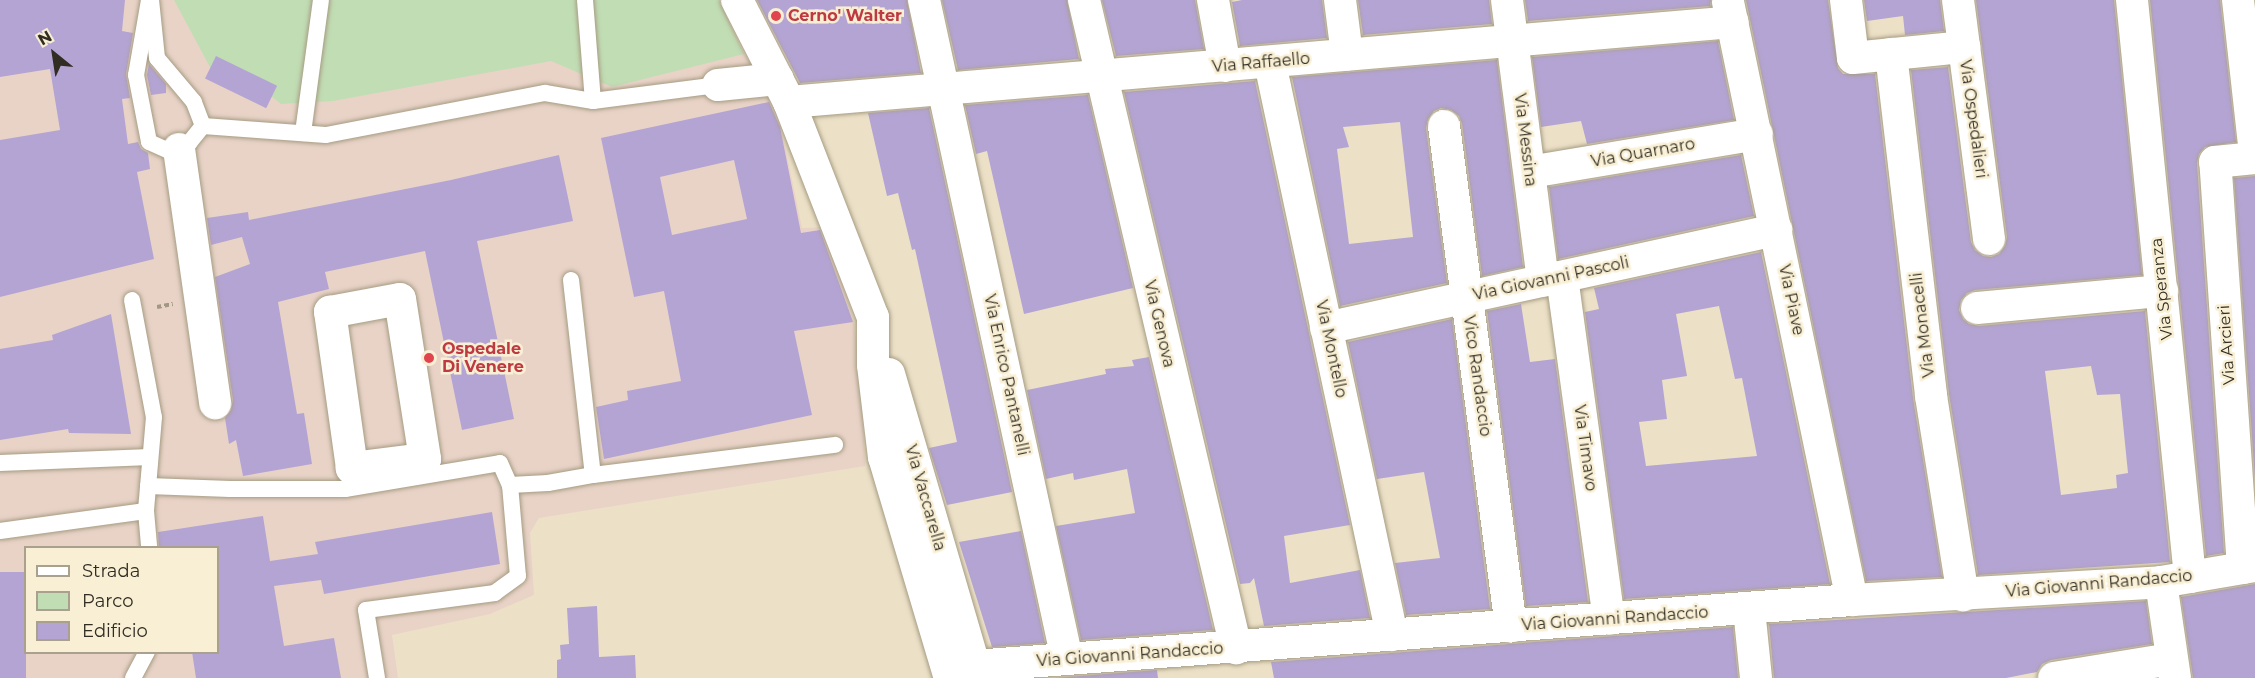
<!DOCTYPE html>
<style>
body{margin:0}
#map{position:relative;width:2255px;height:678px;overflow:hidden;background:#ece1c7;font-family:Montserrat,sans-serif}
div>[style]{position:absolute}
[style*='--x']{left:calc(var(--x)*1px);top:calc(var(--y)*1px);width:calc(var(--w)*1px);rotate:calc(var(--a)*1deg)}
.medical>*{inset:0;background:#e9d3c7}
.green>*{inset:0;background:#c1ddb4}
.building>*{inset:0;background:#b4a4d4;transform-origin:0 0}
.path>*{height:4px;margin-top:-2px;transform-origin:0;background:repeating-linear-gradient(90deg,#a09784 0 4.5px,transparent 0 7.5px)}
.roads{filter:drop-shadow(0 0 2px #a69c83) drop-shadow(0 0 2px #a69c83)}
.lane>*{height:16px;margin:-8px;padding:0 8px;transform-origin:8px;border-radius:8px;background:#fff}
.street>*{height:32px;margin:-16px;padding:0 16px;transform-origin:16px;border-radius:16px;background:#fff}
.dots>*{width:16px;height:16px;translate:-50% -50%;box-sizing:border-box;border:3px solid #f9efd4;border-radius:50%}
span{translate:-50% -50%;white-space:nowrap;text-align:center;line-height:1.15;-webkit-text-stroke:5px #f9efd4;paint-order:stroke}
.health-label{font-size:16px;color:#be3a42;font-weight:700}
.left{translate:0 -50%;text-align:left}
.street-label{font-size:16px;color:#312d23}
.legend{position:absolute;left:24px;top:546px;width:195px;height:108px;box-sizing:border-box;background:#f9efd4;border:2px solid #a9a18d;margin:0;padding:8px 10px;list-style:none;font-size:18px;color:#312d23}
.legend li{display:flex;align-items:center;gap:12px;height:30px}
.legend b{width:30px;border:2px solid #a9a18d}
.north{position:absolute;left:24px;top:24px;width:60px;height:60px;-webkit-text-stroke:4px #f9efd4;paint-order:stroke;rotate:330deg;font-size:16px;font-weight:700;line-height:24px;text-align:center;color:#312d23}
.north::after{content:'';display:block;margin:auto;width:21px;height:27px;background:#312d23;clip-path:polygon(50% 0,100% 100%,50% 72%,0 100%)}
</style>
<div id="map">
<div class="medical">
<i style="clip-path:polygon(evenodd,0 0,719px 0,744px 54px,776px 103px,802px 228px,824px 227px,854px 321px,862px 395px,865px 466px,539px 518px,530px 533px,534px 595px,490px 614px,392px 635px,398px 678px,0 678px,0 0,26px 548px,218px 548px,218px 652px,26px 652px,26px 548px)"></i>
</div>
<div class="green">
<i style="clip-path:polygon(174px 0,719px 0,744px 54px,612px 87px,551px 61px,333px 101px,281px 104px,244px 74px,211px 69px)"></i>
</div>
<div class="building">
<i style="clip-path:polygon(0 0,125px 0,122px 31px,133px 33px,126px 74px,130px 98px,122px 99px,128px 144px,138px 142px,141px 149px,148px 153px,150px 169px,137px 172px,154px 259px,0 297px,0 140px,60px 130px,50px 69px,0 77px)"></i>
<i style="clip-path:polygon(757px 0,907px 0,921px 73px,800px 83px)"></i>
<i style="clip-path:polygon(942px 0,1067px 0,1079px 59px,958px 70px)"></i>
<i style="clip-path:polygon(1102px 0,1195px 0,1204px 49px,1116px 56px)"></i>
<i style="clip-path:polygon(1242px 0,1322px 0,1327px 38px,1240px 46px,1232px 2px)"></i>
<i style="clip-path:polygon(1358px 0,1489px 0,1492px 24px,1363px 35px)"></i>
<i style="clip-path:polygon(1525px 0,1711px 0,1710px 6px,1528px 21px)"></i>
<i style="clip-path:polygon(1746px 0,1828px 0,1838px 68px,1843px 74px,1875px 74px,1913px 398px,1942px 577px,1866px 581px)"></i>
<i style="clip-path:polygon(1864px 0,1940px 0,1944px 31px,1905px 35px,1903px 16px,1867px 21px)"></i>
<i style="clip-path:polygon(evenodd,1976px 0,2114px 0,2142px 275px,1975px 290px,1967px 293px,1961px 300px,1959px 310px,1963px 319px,1969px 324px,1979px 326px,2145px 311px,2170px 562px,1978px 575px,1949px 394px,1911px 70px,1948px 67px,1971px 242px,1975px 250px,1983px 256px,1991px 257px,1999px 254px,2005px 246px,2007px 237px,1976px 0,2091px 366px,2097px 395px,2120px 394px,2128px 473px,2116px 475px,2117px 488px,2061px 495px,2045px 371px,2091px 366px)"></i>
<i style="clip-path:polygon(2150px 0,2220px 0,2236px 142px,2205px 147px,2199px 154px,2197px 163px,2224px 553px,2206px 556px)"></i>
<i style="clip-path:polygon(1718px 41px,1734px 120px,1587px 144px,1581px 121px,1541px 127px,1532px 57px)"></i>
<i style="left:216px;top:56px;width:68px;height:25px;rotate:26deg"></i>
<i style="clip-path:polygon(evenodd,1497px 60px,1523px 267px,1482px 276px,1462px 124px,1459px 116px,1451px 110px,1441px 108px,1434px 111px,1428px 119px,1426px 128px,1447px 283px,1340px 306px,1292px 77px,1497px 60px,1400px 122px,1413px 237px,1349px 244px,1337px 149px,1349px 147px,1343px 127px,1400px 122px)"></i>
<i style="clip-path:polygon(149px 64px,166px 84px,166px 93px,151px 95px,147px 75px)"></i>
<i style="clip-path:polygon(1255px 81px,1350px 525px,1284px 536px,1290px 583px,1360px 570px,1370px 618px,1264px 626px,1254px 578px,1250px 583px,1240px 584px,1124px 92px)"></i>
<i style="clip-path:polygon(1088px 95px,1133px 288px,1024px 314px,987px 151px,976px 154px,965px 105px)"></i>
<i style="clip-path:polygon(evenodd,769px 102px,780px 127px,801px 233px,820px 230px,853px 322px,794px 331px,812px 415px,604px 459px,596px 407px,628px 400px,627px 391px,681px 381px,664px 291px,634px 297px,601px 138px,769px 102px,734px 160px,747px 219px,672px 235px,660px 177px,734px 160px)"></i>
<i style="clip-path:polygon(929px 108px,1012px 492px,947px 505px,929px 448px,957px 442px,915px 249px,912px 250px,898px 193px,887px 196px,868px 113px)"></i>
<i style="clip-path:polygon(559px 155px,573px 221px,477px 241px,514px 419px,462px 430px,425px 251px,325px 272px,329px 289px,278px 302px,297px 414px,304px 413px,312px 464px,243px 476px,236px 440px,229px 444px,225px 418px,231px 410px,233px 400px,215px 277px,250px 264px,242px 237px,211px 245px,207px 218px,248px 212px,249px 220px,451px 180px)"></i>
<i style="clip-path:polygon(1741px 155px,1754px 216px,1558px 259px,1549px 187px)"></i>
<i style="clip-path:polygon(2255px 176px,2255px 480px,2234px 178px)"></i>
<i style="clip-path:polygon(evenodd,1761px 252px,1830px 584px,1624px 599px,1585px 312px,1599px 309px,1594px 288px,1761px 252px,1719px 306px,1735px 379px,1742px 378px,1757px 456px,1646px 466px,1639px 422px,1667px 419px,1662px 380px,1687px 376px,1676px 314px,1719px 306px)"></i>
<i style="clip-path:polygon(1521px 304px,1530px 362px,1555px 359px,1588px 602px,1526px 606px,1487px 311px)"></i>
<i style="clip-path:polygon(111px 314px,131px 434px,69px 433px,68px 429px,0 440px,0 349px,53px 340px,52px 335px)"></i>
<i style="clip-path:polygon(1452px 319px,1490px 609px,1406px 615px,1395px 563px,1440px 558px,1424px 472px,1377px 479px,1348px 342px)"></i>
<i style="clip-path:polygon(1149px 357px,1213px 630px,1081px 640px,1056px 526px,1135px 513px,1127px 469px,1074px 480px,1073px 473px,1046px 479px,1027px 390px,1106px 374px,1105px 369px,1134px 366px,1132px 360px)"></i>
<i style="clip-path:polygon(492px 512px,500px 564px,324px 594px,321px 580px,274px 586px,284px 646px,334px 638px,341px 678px,196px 678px,192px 652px,218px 652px,218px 548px,159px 548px,158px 532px,263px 516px,270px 561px,318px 554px,315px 542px)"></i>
<i style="clip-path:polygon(1021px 531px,1045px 643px,992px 647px,959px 542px)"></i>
<i style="left:26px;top:572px;width:106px;height:26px;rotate:90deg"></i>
<i style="clip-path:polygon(2255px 584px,2255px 678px,2193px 678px,2181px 597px)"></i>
<i style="clip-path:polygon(2146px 601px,2152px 644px,2051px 660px,2042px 664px,2037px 672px,2006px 678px,1774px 678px,1769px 624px)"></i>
<i style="clip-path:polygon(597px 606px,599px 657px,635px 655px,636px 678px,557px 678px,557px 660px,561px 659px,560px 645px,569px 644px,567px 608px)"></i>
<i style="clip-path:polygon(1733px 627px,1738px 678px,1274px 678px,1271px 662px)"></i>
<i style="clip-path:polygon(1157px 670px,1158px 678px,1054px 678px)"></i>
</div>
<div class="path">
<i style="--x:157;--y:307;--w:16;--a:-11"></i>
</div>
<div class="roads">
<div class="lane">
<i style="--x:149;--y:0;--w:76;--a:99.8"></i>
<i style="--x:136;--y:75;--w:68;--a:79"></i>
<i style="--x:149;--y:142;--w:22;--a:24"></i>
<i style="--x:169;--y:151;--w:22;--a:-22"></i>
<i style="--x:189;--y:143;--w:22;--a:-51"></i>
<i style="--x:203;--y:126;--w:26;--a:-111"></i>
<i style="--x:194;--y:102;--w:57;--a:-130.1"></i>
<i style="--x:157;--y:58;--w:58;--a:-95.9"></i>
<i style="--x:585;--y:0;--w:101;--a:85.5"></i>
<i style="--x:203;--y:126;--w:123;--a:4.2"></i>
<i style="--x:326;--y:135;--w:223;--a:-10.9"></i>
<i style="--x:545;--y:93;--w:49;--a:9.5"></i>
<i style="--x:593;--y:101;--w:126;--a:-7.3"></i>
<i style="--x:303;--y:133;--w:134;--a:-82.3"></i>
<i style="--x:571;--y:280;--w:196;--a:83.6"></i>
<i style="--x:132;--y:300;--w:119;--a:79.4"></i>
<i style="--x:154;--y:417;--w:94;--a:94.9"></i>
<i style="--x:146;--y:511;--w:37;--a:85"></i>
<i style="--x:0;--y:463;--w:150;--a:-2.3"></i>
<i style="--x:510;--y:485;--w:38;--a:-3"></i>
<i style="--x:548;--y:483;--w:46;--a:-10.1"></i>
<i style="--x:593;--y:475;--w:244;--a:-7.1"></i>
<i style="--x:148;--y:486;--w:82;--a:2.1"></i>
<i style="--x:230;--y:489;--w:115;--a:0"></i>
<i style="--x:345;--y:489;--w:157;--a:-9.5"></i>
<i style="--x:500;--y:463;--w:24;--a:66"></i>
<i style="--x:510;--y:485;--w:91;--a:85"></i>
<i style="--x:518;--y:576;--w:29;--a:144"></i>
<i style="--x:495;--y:593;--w:130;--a:172.5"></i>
<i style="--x:366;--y:610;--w:69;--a:80.8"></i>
<i style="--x:0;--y:531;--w:147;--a:-7.8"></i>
<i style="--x:133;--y:678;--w:30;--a:-62"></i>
</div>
<div class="street">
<i style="--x:737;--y:0;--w:114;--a:63"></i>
<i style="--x:789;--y:102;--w:231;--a:68.7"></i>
<i style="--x:873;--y:317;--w:48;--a:90"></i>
<i style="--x:873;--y:365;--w:93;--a:83.2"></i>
<i style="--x:884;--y:457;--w:231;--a:73.4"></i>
<i style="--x:924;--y:0;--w:674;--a:77.76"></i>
<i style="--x:1084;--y:0;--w:666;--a:76.8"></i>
<i style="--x:1213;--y:0;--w:67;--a:79.7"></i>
<i style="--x:1340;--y:0;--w:55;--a:82.7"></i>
<i style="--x:1507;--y:0;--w:283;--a:82.7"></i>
<i style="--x:1846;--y:0;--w:58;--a:83.1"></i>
<i style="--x:1853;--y:58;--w:112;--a:-5.7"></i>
<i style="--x:1958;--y:0;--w:241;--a:82.6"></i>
<i style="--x:2132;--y:0;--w:580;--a:84.26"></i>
<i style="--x:2238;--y:0;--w:155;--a:83.7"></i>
<i style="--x:1728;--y:2;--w:611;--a:78.29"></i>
<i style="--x:1891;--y:54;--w:344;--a:83.3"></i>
<i style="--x:1931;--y:396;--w:202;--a:80.9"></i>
<i style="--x:1270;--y:63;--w:585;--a:77.96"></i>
<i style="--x:718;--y:85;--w:60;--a:-5.7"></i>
<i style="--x:789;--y:102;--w:947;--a:-4.84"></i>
<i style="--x:1444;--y:126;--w:505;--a:82.38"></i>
<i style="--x:179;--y:149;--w:257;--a:81.9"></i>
<i style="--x:1530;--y:172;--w:230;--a:-9.5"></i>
<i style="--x:1562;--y:277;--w:345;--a:82.2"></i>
<i style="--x:400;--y:299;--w:162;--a:81.1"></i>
<i style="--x:425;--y:459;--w:74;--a:173"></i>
<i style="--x:352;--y:468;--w:158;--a:-98"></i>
<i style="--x:330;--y:312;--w:71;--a:-10.5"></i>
<i style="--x:1977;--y:308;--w:186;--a:-5.3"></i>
<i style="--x:1326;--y:328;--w:461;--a:-12.3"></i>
<i style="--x:889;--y:374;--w:317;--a:73.7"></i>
<i style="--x:2243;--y:568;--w:407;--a:-93.9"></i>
<i style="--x:2215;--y:162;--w:40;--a:-5.7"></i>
<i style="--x:2161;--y:582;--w:97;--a:81.7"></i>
<i style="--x:1749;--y:609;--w:69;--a:84.2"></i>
<i style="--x:974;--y:666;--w:880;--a:-4.3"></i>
<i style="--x:1852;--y:600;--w:310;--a:-3.3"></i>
<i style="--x:2161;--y:582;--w:95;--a:-9.7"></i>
<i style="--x:2054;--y:678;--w:119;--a:-9.2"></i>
</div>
</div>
<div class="dots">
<i style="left:776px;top:16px;background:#e0444e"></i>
<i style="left:429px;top:358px;background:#e0444e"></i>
</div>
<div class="health-label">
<span class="left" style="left:788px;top:16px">Cerno' Walter</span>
<span class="left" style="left:442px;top:358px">Ospedale<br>Di Venere</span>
</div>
<div class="street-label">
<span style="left:1261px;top:63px;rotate:-5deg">Via Raffaello</span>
<span style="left:1973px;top:119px;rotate:82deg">Via Ospedalieri</span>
<span style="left:1525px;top:140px;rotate:83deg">Via Messina</span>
<span style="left:1643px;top:153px;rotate:-10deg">Via Quarnaro</span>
<span style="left:1551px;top:279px;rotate:-12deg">Via Giovanni Pascoli</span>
<span style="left:2162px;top:289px;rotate:-96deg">Via Speranza</span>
<span style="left:1791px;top:300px;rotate:78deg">Via Piave</span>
<span style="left:1159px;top:324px;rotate:77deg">Via Genova</span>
<span style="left:1923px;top:325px;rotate:-97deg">Via Monacelli</span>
<span style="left:2227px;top:345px;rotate:-94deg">Via Arcieri</span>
<span style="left:1331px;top:349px;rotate:78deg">Via Montello</span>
<span style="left:1006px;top:375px;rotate:78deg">Via Enrico Pantanelli</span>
<span style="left:1477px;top:376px;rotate:82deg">Vico Randaccio</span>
<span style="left:1585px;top:448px;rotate:82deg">Via Timavo</span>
<span style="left:925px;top:498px;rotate:74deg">Via Vaccarella</span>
<span style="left:2099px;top:584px;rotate:-5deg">Via Giovanni Randaccio</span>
<span style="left:1615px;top:619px;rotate:-4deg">Via Giovanni Randaccio</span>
<span style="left:1130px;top:655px;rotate:-4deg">Via Giovanni Randaccio</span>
</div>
<ul class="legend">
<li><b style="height:8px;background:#fff"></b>Strada</li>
<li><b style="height:16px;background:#c1ddb4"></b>Parco</li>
<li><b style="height:16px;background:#b4a4d4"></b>Edificio</li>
</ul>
<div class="north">N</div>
</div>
